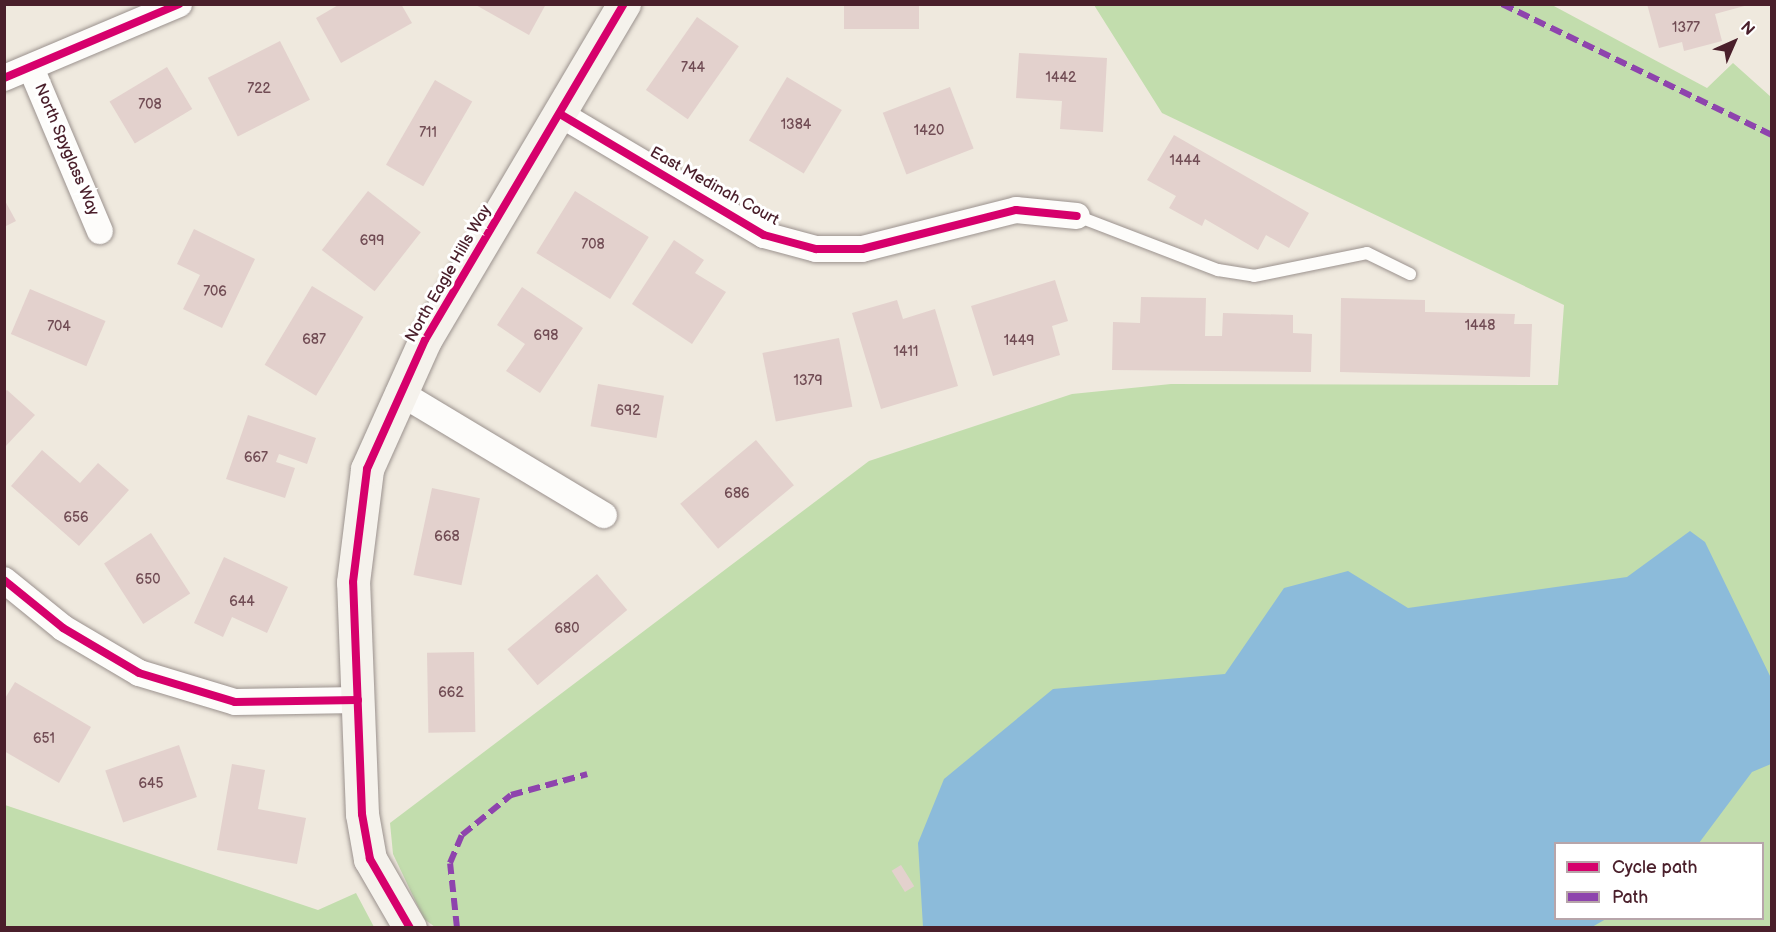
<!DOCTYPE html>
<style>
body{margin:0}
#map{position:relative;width:1776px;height:932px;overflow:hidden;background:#efe9de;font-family:"Balsamiq Sans",sans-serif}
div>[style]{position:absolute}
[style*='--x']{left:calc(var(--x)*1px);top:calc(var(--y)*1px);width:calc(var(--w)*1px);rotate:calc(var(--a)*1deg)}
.green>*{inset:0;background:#c2ddad}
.water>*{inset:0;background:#8cbbda}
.building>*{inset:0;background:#e3d1cd;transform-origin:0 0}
.roads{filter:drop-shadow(0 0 2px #9b928e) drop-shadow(0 0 2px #9b928e)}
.lane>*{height:12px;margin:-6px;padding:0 6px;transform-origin:6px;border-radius:6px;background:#fdfcfa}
.street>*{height:26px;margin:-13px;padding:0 13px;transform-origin:13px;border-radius:13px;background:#fdfcfa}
.secondary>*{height:33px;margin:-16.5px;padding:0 16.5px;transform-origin:16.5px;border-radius:16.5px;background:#f5f2ec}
.quiet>*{height:6px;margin-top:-3px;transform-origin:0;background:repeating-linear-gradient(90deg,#8e44ad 0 12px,transparent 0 18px)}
.cycleway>*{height:8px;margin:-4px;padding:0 4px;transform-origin:4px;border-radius:4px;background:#d6006c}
span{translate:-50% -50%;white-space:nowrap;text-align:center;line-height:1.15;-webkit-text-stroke:6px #fff;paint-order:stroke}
.number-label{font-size:14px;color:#714c54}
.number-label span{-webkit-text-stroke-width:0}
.street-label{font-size:16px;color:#4a1f2b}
.frame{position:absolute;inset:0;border:6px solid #4a1f2b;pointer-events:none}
.legend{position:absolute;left:1554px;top:842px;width:210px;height:78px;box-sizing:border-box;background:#fff;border:2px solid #b7a5aa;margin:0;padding:8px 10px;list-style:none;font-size:18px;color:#4a1f2b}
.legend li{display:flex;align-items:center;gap:12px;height:30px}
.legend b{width:30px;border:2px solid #b7a5aa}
.north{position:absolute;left:1704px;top:12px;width:60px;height:60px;-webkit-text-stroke:4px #fff;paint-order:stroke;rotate:45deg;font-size:16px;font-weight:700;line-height:24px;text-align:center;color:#4a1f2b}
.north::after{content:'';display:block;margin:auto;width:21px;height:27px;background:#4a1f2b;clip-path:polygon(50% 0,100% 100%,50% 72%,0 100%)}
</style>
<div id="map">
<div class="green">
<i style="clip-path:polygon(evenodd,1094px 5px,1552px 5px,1707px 88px,1733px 63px,1771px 97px,1771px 927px,435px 927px,424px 919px,393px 854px,390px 823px,869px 461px,1072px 394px,1171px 384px,1558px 385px,1564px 305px,1162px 113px,1094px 5px,1556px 844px,1762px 844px,1762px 918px,1556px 918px,1556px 844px)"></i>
<i style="clip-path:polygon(5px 805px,318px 910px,356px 893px,374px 927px,5px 927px)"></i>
</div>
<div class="water">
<i style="clip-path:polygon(1690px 531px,1705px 542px,1771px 678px,1771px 764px,1752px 772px,1699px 843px,1556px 844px,1556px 918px,1606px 919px,1592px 927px,923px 927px,918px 843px,944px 779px,1053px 689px,1225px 674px,1284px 588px,1348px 571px,1408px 608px,1627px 577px)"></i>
</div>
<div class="building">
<i style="clip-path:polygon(340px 4px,401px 4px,412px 23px,341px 63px,316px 18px)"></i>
<i style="clip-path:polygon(474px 4px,546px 4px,529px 35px)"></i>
<i style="left:844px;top:4px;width:75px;height:25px"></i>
<i style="clip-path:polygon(1647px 4px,1748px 4px,1748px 5px,1715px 14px,1722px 41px,1684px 51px,1682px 42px,1659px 48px)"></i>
<i style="left:697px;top:17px;width:51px;height:89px;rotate:35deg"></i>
<i style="left:280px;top:41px;width:66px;height:81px;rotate:63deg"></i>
<i style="clip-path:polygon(1019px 53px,1107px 58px,1103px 132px,1060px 129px,1062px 101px,1016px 98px)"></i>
<i style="left:167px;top:67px;width:49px;height:67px;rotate:59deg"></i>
<i style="left:787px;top:77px;width:64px;height:74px;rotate:31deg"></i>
<i style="left:435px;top:80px;width:43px;height:98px;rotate:30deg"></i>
<i style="left:950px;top:87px;width:66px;height:72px;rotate:69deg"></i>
<i style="clip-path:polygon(1174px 135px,1309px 213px,1289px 248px,1266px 235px,1258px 250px,1205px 219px,1202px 226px,1169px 208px,1176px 196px,1147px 180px)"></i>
<i style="left:368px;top:191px;width:67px;height:75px;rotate:38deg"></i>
<i style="left:575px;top:191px;width:87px;height:73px;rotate:32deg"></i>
<i style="clip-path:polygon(4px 199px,16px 221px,4px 227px)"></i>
<i style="clip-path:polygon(194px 229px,255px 259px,222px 328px,183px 309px,200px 275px,177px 264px)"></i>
<i style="clip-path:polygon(674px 240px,704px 260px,695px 273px,726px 292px,692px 344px,632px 304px)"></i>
<i style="clip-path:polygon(1055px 280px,1068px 321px,1052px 326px,1060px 355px,993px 376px,971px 306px)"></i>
<i style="left:312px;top:286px;width:60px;height:92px;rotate:31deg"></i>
<i style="clip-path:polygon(522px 287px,583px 328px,540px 393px,506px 371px,525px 344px,497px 325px)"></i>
<i style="left:30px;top:289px;width:82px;height:49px;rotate:23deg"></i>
<i style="clip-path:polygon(1141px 297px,1206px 298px,1205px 336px,1222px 336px,1223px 313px,1293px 315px,1293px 333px,1312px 334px,1311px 372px,1112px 370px,1113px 322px,1140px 323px)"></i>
<i style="clip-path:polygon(1341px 298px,1425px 300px,1425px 312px,1515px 314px,1514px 324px,1532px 324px,1530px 377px,1340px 372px)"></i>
<i style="clip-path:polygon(897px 300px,903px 319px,935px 309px,958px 386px,881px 409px,852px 313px)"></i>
<i style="left:839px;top:338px;width:70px;height:78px;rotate:79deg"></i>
<i style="left:598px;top:384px;width:67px;height:43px;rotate:10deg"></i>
<i style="clip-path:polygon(7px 390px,35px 415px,4px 448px,4px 392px)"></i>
<i style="clip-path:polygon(248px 415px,316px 438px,307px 464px,279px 454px,276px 462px,295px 468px,285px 498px,226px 479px)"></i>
<i style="left:756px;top:440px;width:59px;height:99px;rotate:50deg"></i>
<i style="clip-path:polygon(42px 450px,80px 483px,98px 463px,129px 490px,79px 546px,11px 486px)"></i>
<i style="left:432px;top:488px;width:49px;height:89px;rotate:12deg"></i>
<i style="left:151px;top:533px;width:72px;height:56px;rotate:57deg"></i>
<i style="clip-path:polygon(224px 557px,288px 587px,267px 633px,232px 617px,223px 637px,194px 623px)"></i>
<i style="left:597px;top:574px;width:47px;height:117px;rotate:50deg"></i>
<i style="left:474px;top:652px;width:80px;height:47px;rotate:89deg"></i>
<i style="clip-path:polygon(15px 682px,91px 727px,59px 783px,4px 751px,4px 700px)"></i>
<i style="left:179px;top:745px;width:55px;height:78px;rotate:71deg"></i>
<i style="clip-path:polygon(232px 764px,265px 770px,258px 809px,306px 818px,297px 864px,217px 850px)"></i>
<i style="left:901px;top:865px;width:25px;height:11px;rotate:58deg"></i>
</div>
<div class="roads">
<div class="lane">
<i style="--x:1077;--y:216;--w:151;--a:21"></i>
<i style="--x:1218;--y:270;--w:36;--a:9"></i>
<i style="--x:1254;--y:276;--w:115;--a:-11.5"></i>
<i style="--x:1367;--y:253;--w:48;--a:26"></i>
</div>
<div class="street">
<i style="--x:31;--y:68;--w:177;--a:67.1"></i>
<i style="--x:4;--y:78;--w:190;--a:-22.9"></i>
<i style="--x:560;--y:114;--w:237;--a:30.7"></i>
<i style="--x:764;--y:235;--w:54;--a:15.1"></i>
<i style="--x:816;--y:249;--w:46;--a:0"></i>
<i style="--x:862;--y:249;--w:159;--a:-14.2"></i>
<i style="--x:1016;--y:210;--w:61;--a:5.6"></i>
<i style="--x:399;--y:392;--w:239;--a:31"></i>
<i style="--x:4;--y:580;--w:76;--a:39.1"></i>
<i style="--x:63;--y:628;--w:88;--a:30.6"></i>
<i style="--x:139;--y:673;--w:100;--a:16.8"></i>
<i style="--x:235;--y:702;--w:123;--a:-0.9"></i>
</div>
<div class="secondary">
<i style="--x:410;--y:928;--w:80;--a:-120.1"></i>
<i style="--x:370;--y:859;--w:46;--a:-100.1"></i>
<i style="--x:362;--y:814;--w:232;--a:-92.2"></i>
<i style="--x:353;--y:582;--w:114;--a:-82.9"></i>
<i style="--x:367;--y:469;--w:141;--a:-65.8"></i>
<i style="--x:425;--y:340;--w:391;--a:-59.4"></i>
</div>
</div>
<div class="quiet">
<i style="--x:1502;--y:4;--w:300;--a:25.9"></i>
<i style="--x:457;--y:928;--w:65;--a:-96.1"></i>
<i style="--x:450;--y:863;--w:30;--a:-67"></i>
<i style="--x:462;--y:835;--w:63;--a:-39.2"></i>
<i style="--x:511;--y:795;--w:79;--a:-15.4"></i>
</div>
<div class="cycleway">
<i style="--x:4;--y:78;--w:190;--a:-22.9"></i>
<i style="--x:560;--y:114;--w:237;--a:30.7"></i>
<i style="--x:764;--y:235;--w:54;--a:15.1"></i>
<i style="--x:816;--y:249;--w:46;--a:0"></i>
<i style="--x:862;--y:249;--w:159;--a:-14.2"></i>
<i style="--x:1016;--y:210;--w:61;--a:5.6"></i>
<i style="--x:4;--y:580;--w:76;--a:39.1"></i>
<i style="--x:63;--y:628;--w:88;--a:30.6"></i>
<i style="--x:139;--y:673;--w:100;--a:16.8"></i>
<i style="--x:235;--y:702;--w:123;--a:-0.9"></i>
<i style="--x:410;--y:928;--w:80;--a:-120.1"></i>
<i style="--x:370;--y:859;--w:46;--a:-100.1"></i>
<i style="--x:362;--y:814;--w:232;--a:-92.2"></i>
<i style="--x:353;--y:582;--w:114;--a:-82.9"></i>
<i style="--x:367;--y:469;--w:141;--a:-65.8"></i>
<i style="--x:425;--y:340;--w:391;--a:-59.4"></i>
</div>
<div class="number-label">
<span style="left:1686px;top:28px">1377</span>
<span style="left:693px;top:68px">744</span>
<span style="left:1061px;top:78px">1442</span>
<span style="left:259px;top:89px">722</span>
<span style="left:150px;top:105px">708</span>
<span style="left:796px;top:125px">1384</span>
<span style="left:929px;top:131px">1420</span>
<span style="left:428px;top:133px">711</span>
<span style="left:1185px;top:161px">1444</span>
<span style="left:372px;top:241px">699</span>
<span style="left:593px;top:245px">708</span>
<span style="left:215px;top:292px">706</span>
<span style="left:1480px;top:326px">1448</span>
<span style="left:59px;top:327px">704</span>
<span style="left:546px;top:336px">698</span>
<span style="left:314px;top:340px">687</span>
<span style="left:1019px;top:341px">1449</span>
<span style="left:906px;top:352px">1411</span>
<span style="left:808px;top:381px">1379</span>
<span style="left:628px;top:411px">692</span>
<span style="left:256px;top:458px">667</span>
<span style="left:737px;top:494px">686</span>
<span style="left:76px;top:518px">656</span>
<span style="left:447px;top:537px">668</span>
<span style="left:148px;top:580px">650</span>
<span style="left:242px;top:602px">644</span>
<span style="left:567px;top:629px">680</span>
<span style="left:451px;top:693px">662</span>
<span style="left:44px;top:739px">651</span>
<span style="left:151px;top:784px">645</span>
</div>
<div class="street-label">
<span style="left:66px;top:150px;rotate:67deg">North Spyglass Way</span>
<span style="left:714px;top:187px;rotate:29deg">East Medinah Court</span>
<span style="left:449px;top:274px;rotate:-60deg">North Eagle Hills Way</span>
</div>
<div class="frame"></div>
<ul class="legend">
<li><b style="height:8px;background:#d6006c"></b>Cycle path</li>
<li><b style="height:8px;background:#8e44ad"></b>Path</li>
</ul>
<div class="north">N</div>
</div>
